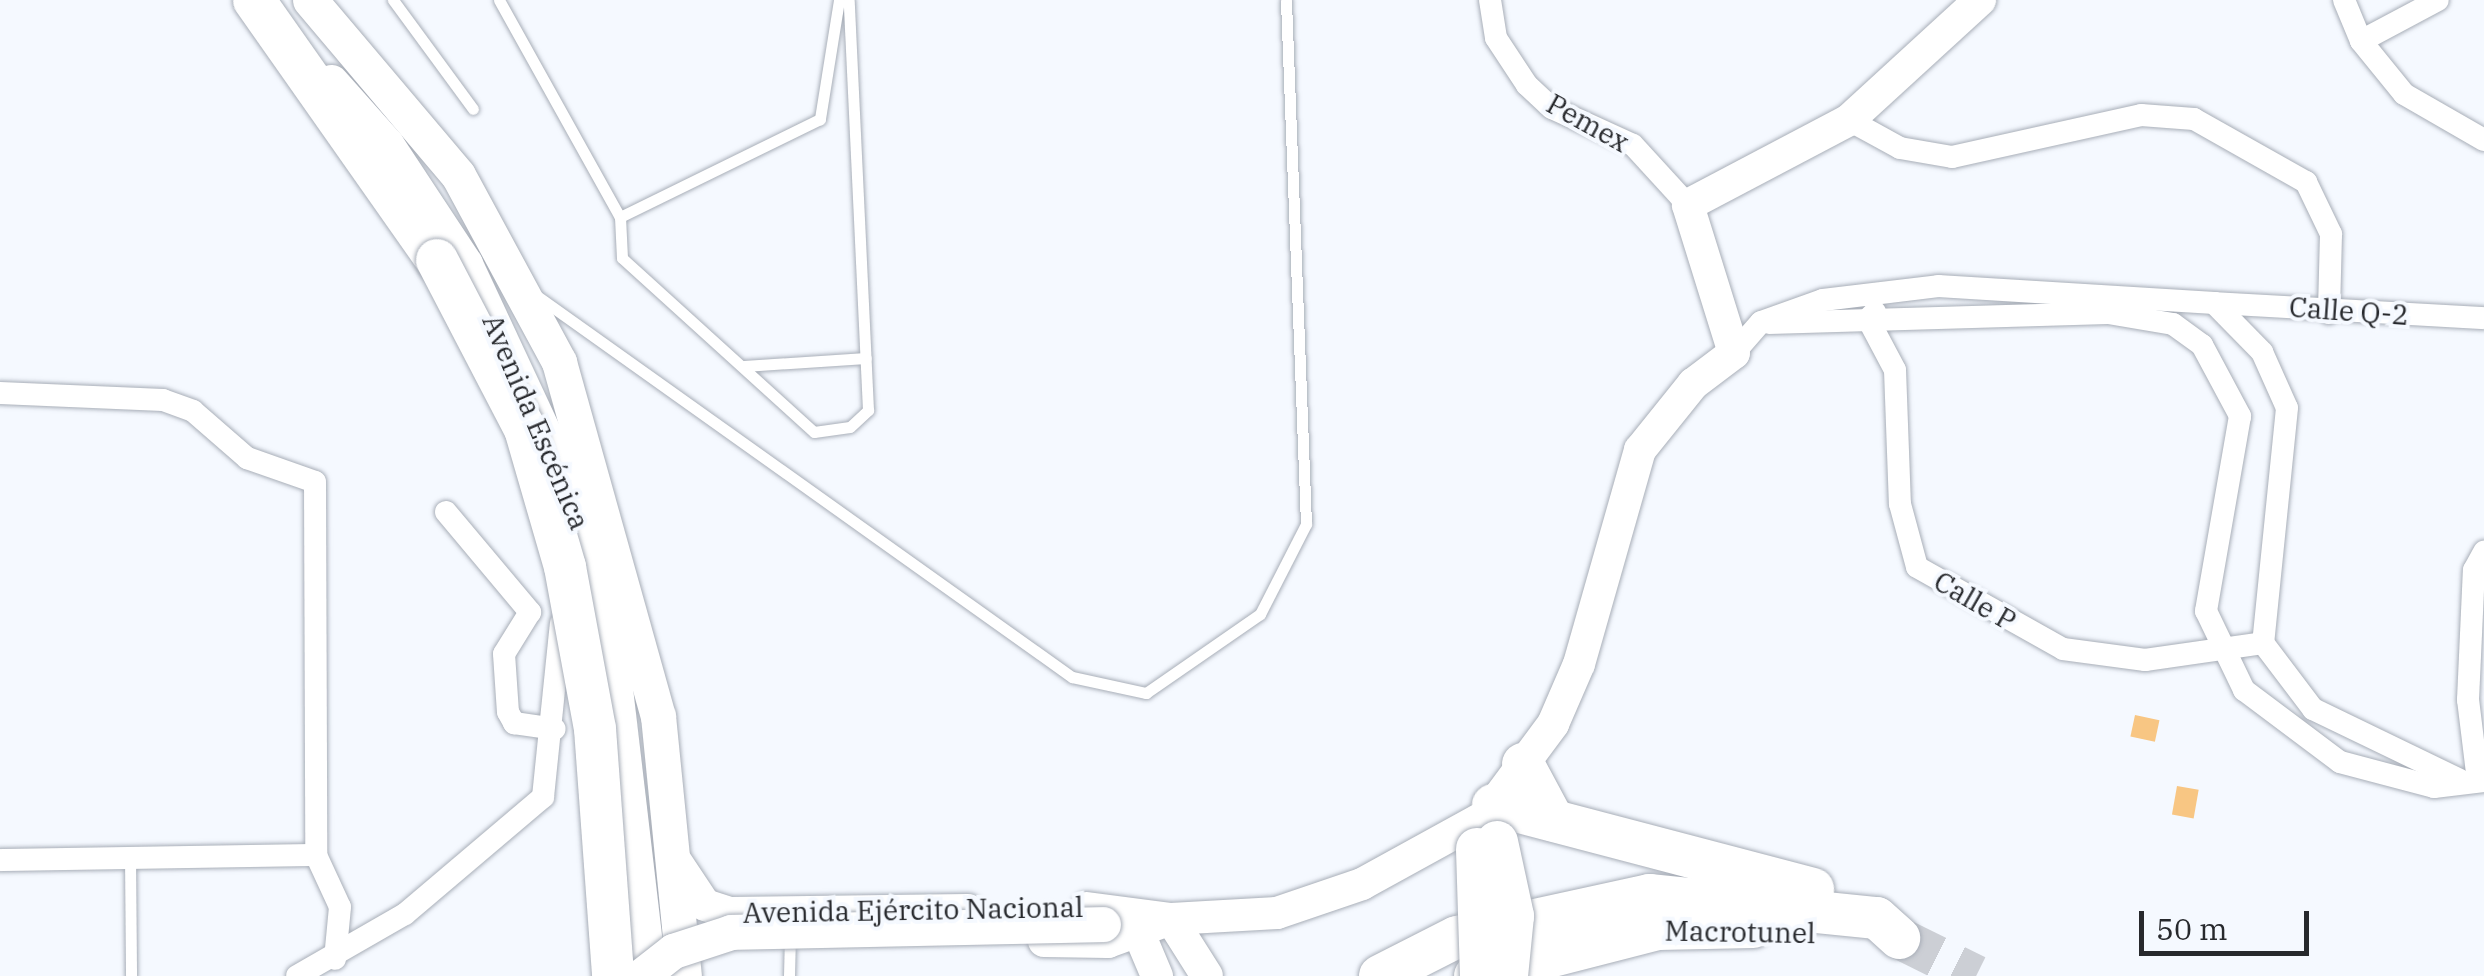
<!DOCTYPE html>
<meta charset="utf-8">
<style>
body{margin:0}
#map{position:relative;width:2484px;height:976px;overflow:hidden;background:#f5f9ff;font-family:"IBM Plex Serif",serif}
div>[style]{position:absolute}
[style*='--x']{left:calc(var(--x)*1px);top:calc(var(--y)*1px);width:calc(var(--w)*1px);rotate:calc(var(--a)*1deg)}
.building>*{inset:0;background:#f8c683;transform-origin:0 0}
.highway-tunnel>*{height:42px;margin-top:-21px;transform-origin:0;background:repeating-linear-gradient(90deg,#cccfd5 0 42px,transparent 0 63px)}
.roads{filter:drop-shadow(0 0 2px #a8aeb8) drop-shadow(0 0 2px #a8aeb8)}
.lane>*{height:11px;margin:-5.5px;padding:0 5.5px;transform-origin:5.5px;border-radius:5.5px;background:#fff}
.street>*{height:22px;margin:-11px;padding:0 11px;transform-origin:11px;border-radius:11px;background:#fff}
.secondary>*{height:32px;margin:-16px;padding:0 16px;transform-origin:16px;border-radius:16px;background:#fff}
.primary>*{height:35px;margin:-17.5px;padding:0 17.5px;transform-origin:17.5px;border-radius:17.5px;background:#fff}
.highway>*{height:42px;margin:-21px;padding:0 21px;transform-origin:21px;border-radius:21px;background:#fff}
.bridges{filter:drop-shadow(0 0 2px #a8aeb8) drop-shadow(0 0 2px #a8aeb8)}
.primary-bridge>*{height:35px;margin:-17.5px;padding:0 17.5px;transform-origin:17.5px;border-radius:17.5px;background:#fff}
.highway-bridge>*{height:42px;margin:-21px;padding:0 21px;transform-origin:21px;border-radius:21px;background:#fff}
span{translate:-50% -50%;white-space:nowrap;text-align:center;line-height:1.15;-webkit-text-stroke:8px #f5f9ff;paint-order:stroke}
.street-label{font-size:28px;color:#27292d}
.scale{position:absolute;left:2139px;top:911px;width:170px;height:45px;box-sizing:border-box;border:5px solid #27292d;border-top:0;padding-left:12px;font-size:30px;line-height:35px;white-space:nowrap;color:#27292d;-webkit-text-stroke:8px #f5f9ff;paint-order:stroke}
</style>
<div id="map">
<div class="building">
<i style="left:2135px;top:715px;width:25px;height:22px;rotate:12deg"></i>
<i style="left:2177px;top:786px;width:22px;height:29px;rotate:10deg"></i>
</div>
<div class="highway-tunnel">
<i style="--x:1899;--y:938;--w:86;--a:26.3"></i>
</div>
<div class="roads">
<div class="lane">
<i style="--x:393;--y:0;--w:135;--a:53.7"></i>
<i style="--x:499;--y:0;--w:248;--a:60.9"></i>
<i style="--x:839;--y:0;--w:121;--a:99.1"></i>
<i style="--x:820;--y:119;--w:223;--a:153.9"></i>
<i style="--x:620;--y:217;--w:41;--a:87.2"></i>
<i style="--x:622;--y:258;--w:259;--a:42.2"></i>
<i style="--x:814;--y:432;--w:36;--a:-8"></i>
<i style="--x:850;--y:427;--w:25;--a:-43"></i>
<i style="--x:868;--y:410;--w:410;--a:-92.7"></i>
<i style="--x:537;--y:296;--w:657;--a:35.46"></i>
<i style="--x:1072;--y:677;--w:76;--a:12.2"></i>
<i style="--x:1146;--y:693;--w:139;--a:-34.7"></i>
<i style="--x:1260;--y:614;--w:101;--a:-62.9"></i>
<i style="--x:1306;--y:524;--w:524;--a:-92.19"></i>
<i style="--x:744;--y:366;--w:122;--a:-3.8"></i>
<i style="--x:130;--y:856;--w:120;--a:89.5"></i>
<i style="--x:789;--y:976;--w:41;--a:-88.6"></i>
</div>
<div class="street">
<i style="--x:1490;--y:0;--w:38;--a:81"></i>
<i style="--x:1496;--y:38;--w:56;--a:56.6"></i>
<i style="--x:1527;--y:85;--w:34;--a:43"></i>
<i style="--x:1552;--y:108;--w:89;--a:24.6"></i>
<i style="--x:1633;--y:145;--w:81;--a:47.5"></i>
<i style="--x:2344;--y:0;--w:44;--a:67.5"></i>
<i style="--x:2361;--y:41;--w:68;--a:50.9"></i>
<i style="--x:2404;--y:94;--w:92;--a:29.9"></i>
<i style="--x:2361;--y:41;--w:87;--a:-28"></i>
<i style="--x:1849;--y:120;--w:58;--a:28.8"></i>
<i style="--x:1900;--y:148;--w:53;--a:9.8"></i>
<i style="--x:1952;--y:157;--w:194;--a:-12.5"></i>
<i style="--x:2141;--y:115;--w:53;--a:4.3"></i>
<i style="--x:2194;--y:119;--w:129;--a:29.4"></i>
<i style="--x:2306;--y:182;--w:58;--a:64.3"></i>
<i style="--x:2331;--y:234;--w:79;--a:91.5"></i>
<i style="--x:2214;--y:303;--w:270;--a:3.2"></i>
<i style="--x:1875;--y:312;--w:10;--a:135"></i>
<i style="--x:1868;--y:319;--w:58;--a:62.1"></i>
<i style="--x:1895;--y:370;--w:134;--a:87.9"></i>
<i style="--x:1900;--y:504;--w:65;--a:74.9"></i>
<i style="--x:1917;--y:567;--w:167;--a:29.3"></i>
<i style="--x:2063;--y:649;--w:83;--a:7.6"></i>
<i style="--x:2145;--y:660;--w:119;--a:-8.2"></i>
<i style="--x:1769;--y:323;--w:339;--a:-1.7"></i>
<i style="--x:2108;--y:313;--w:66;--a:9.6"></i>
<i style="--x:2173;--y:324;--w:36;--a:36"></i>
<i style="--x:2202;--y:345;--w:81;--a:61.8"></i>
<i style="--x:2240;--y:416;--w:198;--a:99.9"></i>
<i style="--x:2206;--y:611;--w:88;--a:64.3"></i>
<i style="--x:2244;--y:690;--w:120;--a:36.9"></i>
<i style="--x:2340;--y:762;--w:97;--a:14.9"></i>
<i style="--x:2434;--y:787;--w:50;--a:-6.8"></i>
<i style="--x:1734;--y:353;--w:41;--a:-48.9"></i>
<i style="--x:1761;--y:322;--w:66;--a:-19.5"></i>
<i style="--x:1823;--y:300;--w:116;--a:-6.9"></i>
<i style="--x:1938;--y:286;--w:277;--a:3.5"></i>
<i style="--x:2214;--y:303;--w:69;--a:45.6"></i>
<i style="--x:2262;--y:352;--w:61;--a:65.9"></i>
<i style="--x:2287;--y:408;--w:236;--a:95.8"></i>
<i style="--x:2263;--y:643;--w:83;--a:52.9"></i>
<i style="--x:2313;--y:709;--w:163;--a:25.8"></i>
<i style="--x:0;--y:393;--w:163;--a:2.5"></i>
<i style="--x:163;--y:400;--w:32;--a:20"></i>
<i style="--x:193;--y:411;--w:72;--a:41"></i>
<i style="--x:247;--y:458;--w:72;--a:19.4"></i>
<i style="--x:315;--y:482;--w:373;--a:89.8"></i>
<i style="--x:446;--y:512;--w:131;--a:50"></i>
<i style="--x:530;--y:612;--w:49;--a:121.8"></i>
<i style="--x:504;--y:654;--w:58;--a:86.1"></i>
<i style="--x:508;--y:712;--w:13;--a:61"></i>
<i style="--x:514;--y:723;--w:41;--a:8.3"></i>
<i style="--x:2478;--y:781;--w:82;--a:-97"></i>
<i style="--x:2468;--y:700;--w:130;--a:-87.4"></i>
<i style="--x:2474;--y:570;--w:21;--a:-61"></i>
<i style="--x:0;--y:860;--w:316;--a:-0.9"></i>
<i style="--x:316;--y:855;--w:57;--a:65.2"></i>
<i style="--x:340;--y:907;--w:52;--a:95.5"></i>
<i style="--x:297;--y:976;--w:125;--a:-29.9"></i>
<i style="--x:405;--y:914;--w:181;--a:-40.3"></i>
<i style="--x:543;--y:797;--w:174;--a:-84.1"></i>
</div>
<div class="secondary">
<i style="--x:677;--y:863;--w:50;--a:56.3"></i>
<i style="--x:705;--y:905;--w:26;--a:18"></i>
<i style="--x:730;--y:913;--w:238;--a:-0.7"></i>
<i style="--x:1087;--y:908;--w:85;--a:7.5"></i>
<i style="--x:1171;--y:919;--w:67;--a:57.7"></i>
<i style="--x:1138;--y:931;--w:49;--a:67.1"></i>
<i style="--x:1044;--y:941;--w:64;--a:0.9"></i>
<i style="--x:1108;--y:942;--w:67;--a:-20.1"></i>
<i style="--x:1171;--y:919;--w:106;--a:-3.2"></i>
<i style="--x:1277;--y:913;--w:90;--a:-18.8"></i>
<i style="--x:1362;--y:884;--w:139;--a:-28.8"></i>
<i style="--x:1484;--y:817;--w:116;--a:-53.4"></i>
<i style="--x:1553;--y:724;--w:65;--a:-66.6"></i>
<i style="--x:1579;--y:664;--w:223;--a:-74.1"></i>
<i style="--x:1640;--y:450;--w:85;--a:-51.2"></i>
<i style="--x:1693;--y:384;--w:51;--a:-37.1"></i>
<i style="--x:1734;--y:353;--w:155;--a:-107.3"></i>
<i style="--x:1688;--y:205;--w:182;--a:-27.8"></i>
<i style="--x:1849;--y:120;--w:178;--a:-42.5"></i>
</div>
<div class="primary">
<i style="--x:310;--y:0;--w:229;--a:49.8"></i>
<i style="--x:458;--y:175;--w:213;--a:61.6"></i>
<i style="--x:559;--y:362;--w:368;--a:74.4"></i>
<i style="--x:658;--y:716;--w:261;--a:84.3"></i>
<i style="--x:331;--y:82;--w:83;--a:48.4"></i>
<i style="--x:386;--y:144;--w:144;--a:56.6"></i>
<i style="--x:465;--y:264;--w:225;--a:65"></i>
<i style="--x:560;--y:468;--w:93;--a:70.6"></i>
<i style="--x:591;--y:556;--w:109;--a:78.9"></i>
<i style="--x:612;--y:663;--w:315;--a:83.3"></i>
</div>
<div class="highway">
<i style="--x:254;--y:0;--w:318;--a:54.9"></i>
<i style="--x:1523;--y:764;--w:64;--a:61.8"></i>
<i style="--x:1493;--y:805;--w:331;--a:14.7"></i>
<i style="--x:1103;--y:924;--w:36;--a:11"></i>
<i style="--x:1380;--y:976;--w:86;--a:-26.9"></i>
<i style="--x:1457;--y:937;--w:197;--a:-12.3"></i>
<i style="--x:1649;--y:895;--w:229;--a:5.8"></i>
<i style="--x:1877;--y:918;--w:30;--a:42"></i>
<i style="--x:1475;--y:976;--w:189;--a:-14.4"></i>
<i style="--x:1658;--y:929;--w:95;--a:-1.2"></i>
</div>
</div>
<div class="bridges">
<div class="primary-bridge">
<i style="--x:641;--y:976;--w:41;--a:-38"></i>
<i style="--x:673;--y:951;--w:61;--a:-18.1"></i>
<i style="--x:731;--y:932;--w:372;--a:-1.2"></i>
</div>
<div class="highway-bridge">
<i style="--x:437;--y:260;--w:191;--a:62.5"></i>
<i style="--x:525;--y:429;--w:144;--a:73.8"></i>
<i style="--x:565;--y:567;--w:165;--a:79.5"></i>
<i style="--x:595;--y:729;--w:248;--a:85.8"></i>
<i style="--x:1497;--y:842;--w:76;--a:77.8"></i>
<i style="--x:1513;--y:916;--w:60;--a:95.7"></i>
<i style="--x:1477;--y:849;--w:127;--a:88.2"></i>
</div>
</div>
<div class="street-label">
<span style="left:1588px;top:123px;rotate:29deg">Pemex</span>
<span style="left:2349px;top:311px;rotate:4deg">Calle Q-2</span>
<span style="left:536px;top:422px;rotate:67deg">Avenida Escénica</span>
<span style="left:1975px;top:601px;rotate:30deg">Calle P</span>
<span style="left:913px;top:910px;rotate:-1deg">Avenida Ejército Nacional</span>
<span style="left:1740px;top:932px;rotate:1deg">Macrotunel</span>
</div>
<div class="scale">50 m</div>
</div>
